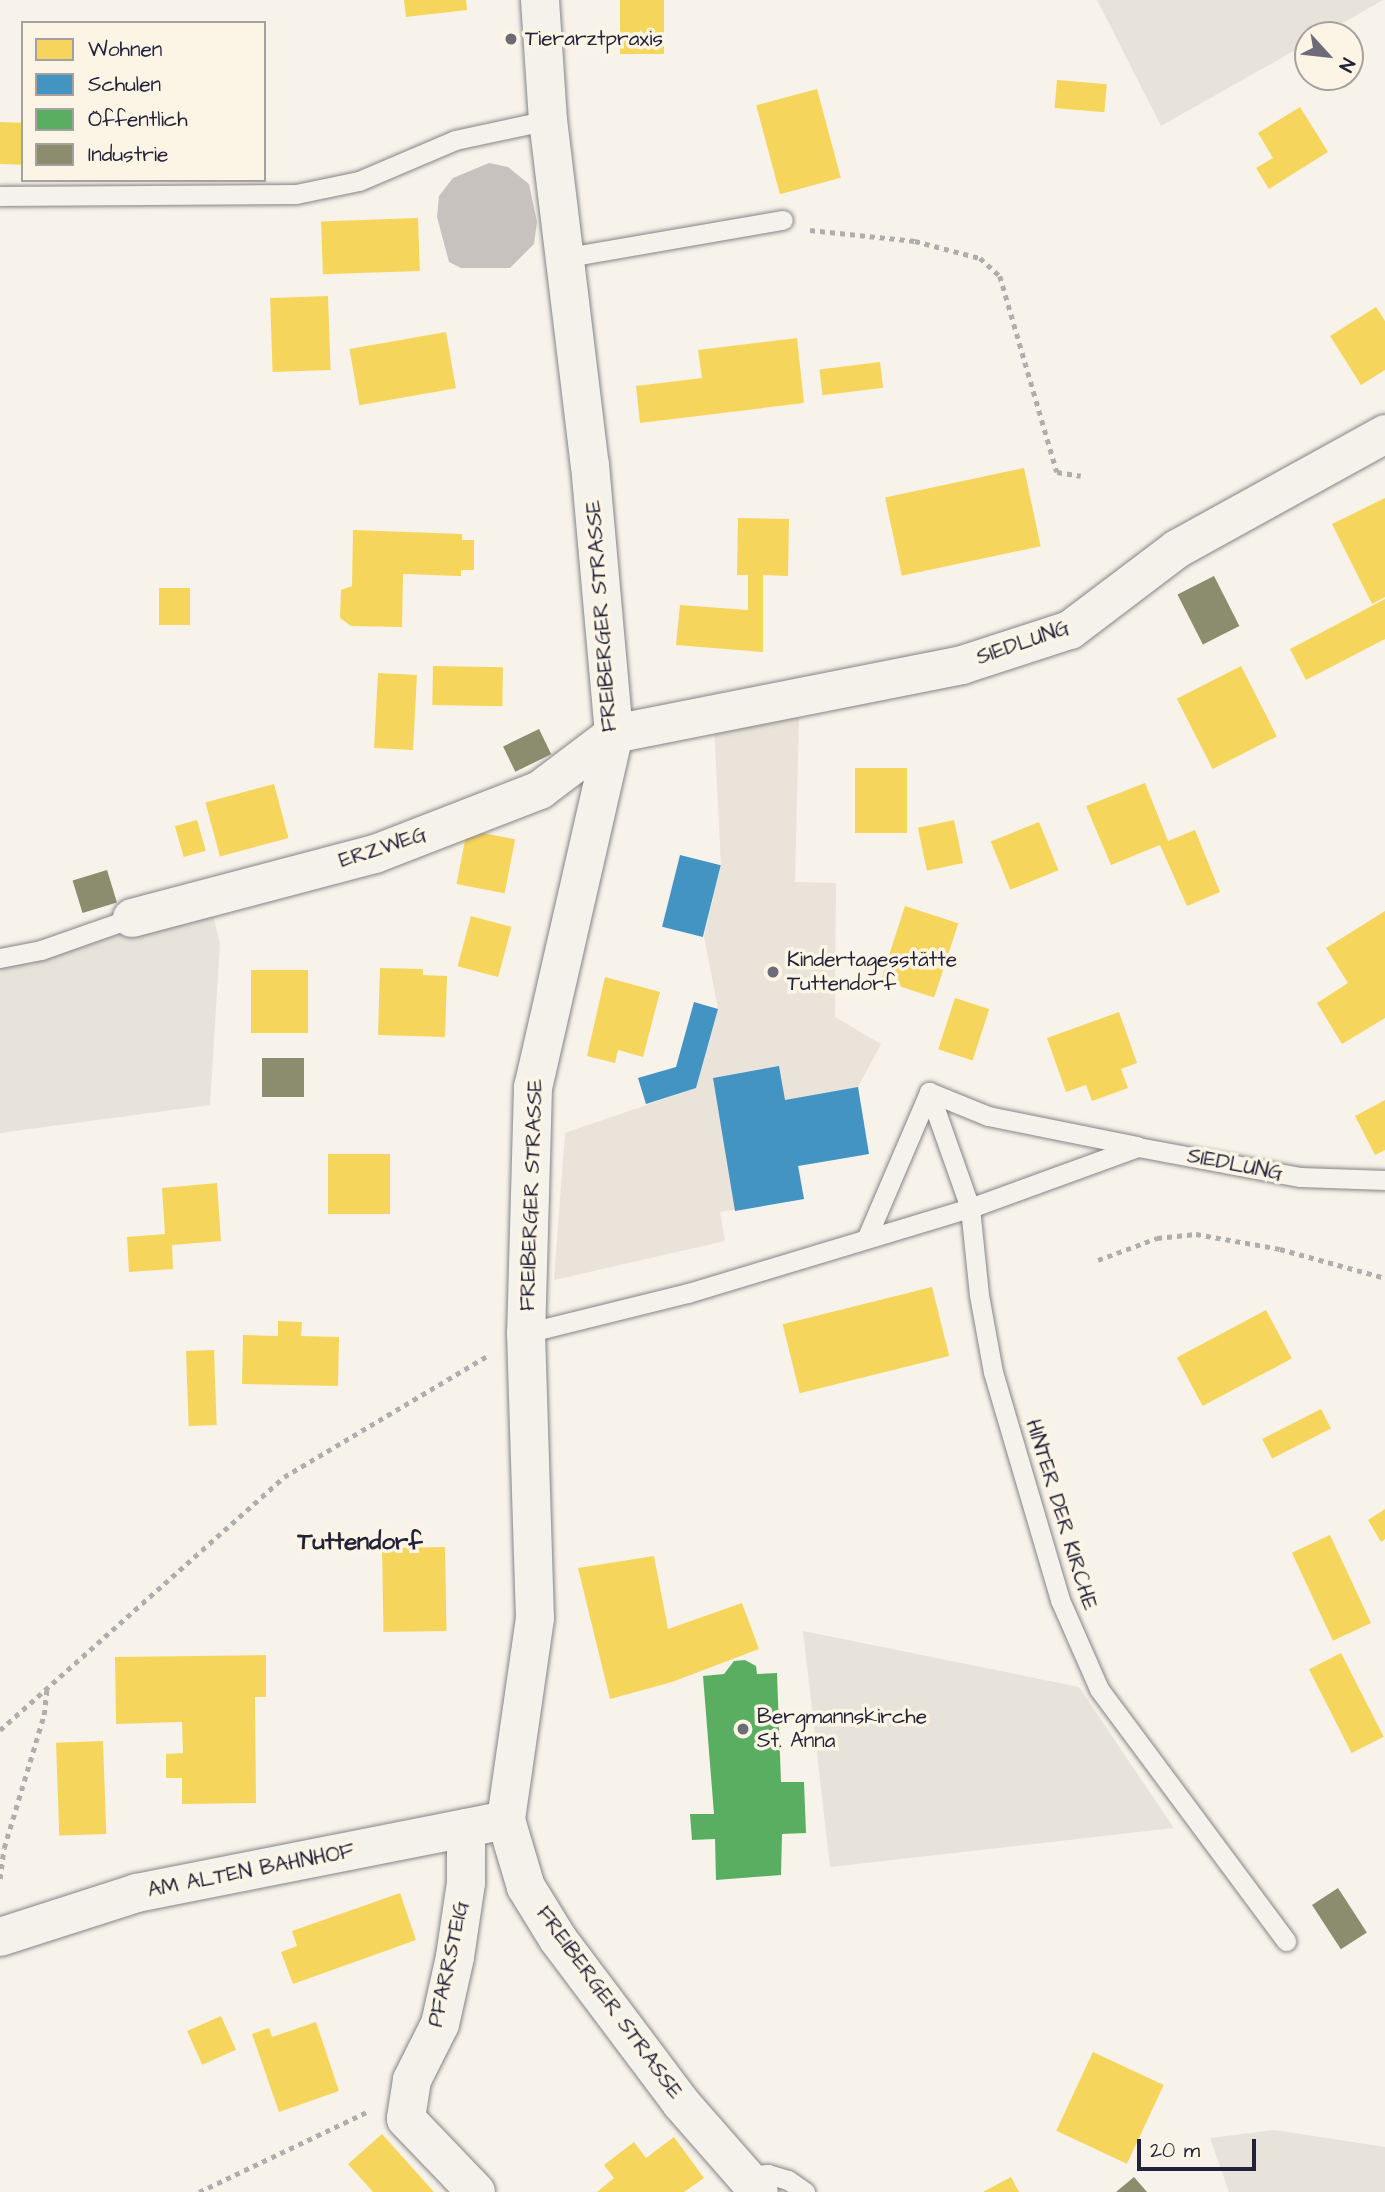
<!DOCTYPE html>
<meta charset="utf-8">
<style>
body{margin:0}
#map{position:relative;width:1385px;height:2192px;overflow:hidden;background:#f7f3ea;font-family:"Architects Daughter",sans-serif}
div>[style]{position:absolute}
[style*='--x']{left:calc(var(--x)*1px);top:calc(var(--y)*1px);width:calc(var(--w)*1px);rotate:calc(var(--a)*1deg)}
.built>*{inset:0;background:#e9e3d9}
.green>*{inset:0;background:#e8e3da}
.water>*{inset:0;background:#c7c2be}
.homes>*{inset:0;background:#f6d55c;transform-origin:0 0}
.schools>*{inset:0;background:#4393c3;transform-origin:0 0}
.public>*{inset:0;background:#5aae61}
.industry>*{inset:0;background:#8c8c6e;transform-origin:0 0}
.path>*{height:4.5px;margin-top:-2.25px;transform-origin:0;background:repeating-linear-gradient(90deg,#b0aead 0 5px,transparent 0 10px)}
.roads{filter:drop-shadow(0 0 2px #868485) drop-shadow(0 0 2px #868485)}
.service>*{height:19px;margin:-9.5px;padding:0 9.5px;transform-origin:9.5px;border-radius:9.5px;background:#f5f2ec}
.minor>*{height:38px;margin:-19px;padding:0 19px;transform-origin:19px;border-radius:19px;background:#f5f2ec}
.tertiary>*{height:38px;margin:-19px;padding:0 19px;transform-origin:19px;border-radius:19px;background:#f5f2ec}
.dots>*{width:19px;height:19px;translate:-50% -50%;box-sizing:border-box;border:4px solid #fcf5e5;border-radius:50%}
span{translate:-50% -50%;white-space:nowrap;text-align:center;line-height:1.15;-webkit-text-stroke:7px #fcf5e5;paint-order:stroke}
.poi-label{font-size:21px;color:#22223b}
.left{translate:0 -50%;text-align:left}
.street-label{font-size:21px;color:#22223b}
.quarter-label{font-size:24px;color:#22223b;font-weight:700}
.legend{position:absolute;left:21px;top:21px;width:245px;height:161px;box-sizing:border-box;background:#fcf5e5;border:2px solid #a5a1a1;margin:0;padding:9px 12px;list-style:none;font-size:21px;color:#22223b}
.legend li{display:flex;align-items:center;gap:14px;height:35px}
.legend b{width:35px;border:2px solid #a5a1a1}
.north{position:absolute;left:1294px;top:21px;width:70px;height:70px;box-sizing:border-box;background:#fcf5e5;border:2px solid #a5a1a1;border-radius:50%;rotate:117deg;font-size:19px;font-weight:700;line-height:28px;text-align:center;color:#22223b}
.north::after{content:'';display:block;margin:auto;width:24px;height:32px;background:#6d6b78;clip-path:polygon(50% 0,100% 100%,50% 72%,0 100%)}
.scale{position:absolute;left:1137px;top:2139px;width:119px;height:32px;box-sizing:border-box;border:4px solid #22223b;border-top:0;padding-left:9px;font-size:21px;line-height:24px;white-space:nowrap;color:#22223b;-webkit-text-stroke:5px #fcf5e5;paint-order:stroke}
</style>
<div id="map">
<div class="built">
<i style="clip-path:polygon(799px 716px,795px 882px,836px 883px,835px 1017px,881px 1044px,858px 1087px,869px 1154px,799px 1166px,804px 1199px,720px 1212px,725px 1241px,554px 1280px,565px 1133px,696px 1088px,718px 1009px,704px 936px,721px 865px,714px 726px)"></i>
</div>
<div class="green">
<i style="clip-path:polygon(1097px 0,1383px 0,1322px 35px,1308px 35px,1308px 43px,1161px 126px)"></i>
<i style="clip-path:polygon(212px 911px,220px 944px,210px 1105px,0 1133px,0 968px,85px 945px,154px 919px)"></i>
<i style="clip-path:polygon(803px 1631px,1079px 1687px,1174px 1828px,830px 1867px)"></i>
<i style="clip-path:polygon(1275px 2130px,1385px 2147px,1385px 2192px,1229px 2192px,1210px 2138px)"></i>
</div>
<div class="water">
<i style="clip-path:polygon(489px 163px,508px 167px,529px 184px,537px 222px,534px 244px,510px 268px,461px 268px,449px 262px,437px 217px,439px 196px,453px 178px)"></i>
</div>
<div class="homes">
<i style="clip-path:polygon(404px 0,466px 0,467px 10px,406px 17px)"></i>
<i style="left:620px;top:0;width:44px;height:54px"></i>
<i style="left:1057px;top:80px;width:50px;height:28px;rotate:5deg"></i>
<i style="left:817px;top:89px;width:92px;height:63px;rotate:75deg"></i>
<i style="clip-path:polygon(1300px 107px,1328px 152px,1269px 189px,1256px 168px,1273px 158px,1258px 133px)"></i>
<i style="left:0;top:122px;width:23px;height:42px;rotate:2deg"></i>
<i style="left:418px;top:218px;width:53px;height:97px;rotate:88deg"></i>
<i style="left:328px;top:296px;width:74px;height:58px;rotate:88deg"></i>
<i style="clip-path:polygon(1376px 307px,1385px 321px,1385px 370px,1361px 385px,1330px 336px)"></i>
<i style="left:446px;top:332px;width:57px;height:98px;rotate:80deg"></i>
<i style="clip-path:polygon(797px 338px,804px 403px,640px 423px,636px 386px,702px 378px,698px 350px)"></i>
<i style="left:880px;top:362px;width:26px;height:61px;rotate:83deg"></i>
<i style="left:1024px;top:468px;width:80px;height:142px;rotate:78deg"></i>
<i style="clip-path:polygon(1385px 498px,1385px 597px,1372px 604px,1332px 524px)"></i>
<i style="clip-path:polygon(738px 518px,789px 519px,788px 576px,763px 575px,763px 652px,676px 645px,680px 605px,748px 610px,748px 575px,737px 575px)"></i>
<i style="clip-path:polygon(353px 530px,462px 534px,462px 540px,474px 540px,474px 570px,461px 570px,461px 576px,403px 574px,402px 627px,351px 626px,340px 618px,341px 590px,352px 586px)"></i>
<i style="left:159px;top:588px;width:31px;height:37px"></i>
<i style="clip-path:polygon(1385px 599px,1385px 639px,1306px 680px,1290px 649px)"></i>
<i style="left:433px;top:666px;width:70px;height:39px;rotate:1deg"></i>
<i style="left:1241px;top:666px;width:79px;height:72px;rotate:63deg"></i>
<i style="left:378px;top:673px;width:39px;height:75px;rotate:3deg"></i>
<i style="left:855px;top:768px;width:52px;height:65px"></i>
<i style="clip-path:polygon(1145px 783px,1168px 841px,1195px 830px,1220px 892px,1187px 906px,1160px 845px,1111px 865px,1086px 806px)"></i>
<i style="left:274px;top:784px;width:56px;height:71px;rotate:75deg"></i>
<i style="left:197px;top:820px;width:32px;height:23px;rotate:74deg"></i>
<i style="left:954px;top:820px;width:44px;height:37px;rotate:78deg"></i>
<i style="left:1039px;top:822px;width:52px;height:52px;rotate:68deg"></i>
<i style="left:467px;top:830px;width:49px;height:55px;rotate:11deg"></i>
<i style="left:905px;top:906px;width:56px;height:78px;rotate:18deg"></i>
<i style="clip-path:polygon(1385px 911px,1385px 1018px,1342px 1044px,1317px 1003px,1348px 983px,1326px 948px)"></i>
<i style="left:471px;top:916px;width:42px;height:52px;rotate:15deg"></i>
<i style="clip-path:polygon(380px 968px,423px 969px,423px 975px,447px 976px,445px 1037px,378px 1035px)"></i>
<i style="left:251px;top:970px;width:57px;height:63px"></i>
<i style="clip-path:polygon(605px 977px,660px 992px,643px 1057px,618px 1050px,615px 1063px,587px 1056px)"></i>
<i style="left:955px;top:998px;width:36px;height:54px;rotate:18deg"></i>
<i style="clip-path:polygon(1119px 1012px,1137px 1063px,1121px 1069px,1128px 1088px,1092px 1101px,1086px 1085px,1066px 1092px,1047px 1038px)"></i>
<i style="clip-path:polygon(1385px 1100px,1385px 1150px,1375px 1155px,1355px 1116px)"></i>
<i style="left:328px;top:1154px;width:62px;height:60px"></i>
<i style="clip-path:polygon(217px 1183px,221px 1241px,172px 1245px,173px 1269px,129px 1272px,127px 1237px,165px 1234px,162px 1188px)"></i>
<i style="left:932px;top:1287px;width:71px;height:154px;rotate:76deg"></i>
<i style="left:1266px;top:1310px;width:55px;height:101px;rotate:62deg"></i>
<i style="clip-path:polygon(278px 1321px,302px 1322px,301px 1336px,339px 1337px,338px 1386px,242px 1384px,243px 1335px,278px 1336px)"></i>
<i style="left:214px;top:1350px;width:75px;height:28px;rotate:88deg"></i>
<i style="left:1321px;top:1409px;width:22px;height:66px;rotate:63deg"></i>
<i style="clip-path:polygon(1385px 1509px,1385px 1539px,1381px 1542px,1368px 1520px)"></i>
<i style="left:1330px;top:1535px;width:97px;height:42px;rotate:65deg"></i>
<i style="left:445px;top:1547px;width:84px;height:63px;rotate:89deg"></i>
<i style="clip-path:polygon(654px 1556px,668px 1629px,742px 1603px,759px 1649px,672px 1682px,610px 1699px,578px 1568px)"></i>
<i style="left:1341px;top:1653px;width:94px;height:36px;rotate:63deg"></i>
<i style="clip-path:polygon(266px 1655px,266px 1697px,255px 1697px,256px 1803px,182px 1804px,182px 1778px,166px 1778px,166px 1754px,183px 1753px,182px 1722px,116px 1724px,115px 1657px)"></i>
<i style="left:103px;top:1741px;width:93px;height:47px;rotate:88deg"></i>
<i style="clip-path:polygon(400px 1893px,416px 1940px,293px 1984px,281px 1952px,297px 1946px,292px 1931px)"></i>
<i style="left:221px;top:2016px;width:37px;height:37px;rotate:66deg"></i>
<i style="clip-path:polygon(316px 2022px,339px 2091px,279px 2112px,252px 2034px,269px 2028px,272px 2037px)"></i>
<i style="left:1093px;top:2052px;width:78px;height:87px;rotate:25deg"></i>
<i style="clip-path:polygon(382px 2134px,434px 2192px,373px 2192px,348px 2164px)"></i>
<i style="clip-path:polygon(674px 2137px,704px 2178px,684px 2192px,597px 2192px,614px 2178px,604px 2165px,634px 2142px,646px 2158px)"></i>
<i style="clip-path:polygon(1011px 2177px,1019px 2192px,983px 2192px)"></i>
</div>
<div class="schools">
<i style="left:680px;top:855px;width:42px;height:74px;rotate:14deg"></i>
<i style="clip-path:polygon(694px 1002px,718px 1009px,696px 1088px,646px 1104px,638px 1078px,676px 1067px)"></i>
<i style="clip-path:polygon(779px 1066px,785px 1100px,858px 1087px,869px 1154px,798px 1166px,804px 1199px,735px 1211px,713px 1078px)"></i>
</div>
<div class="public">
<i style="clip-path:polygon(745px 1660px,756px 1666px,757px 1674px,777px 1673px,781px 1782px,804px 1782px,806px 1833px,782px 1834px,781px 1875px,716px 1880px,715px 1839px,692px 1840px,690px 1814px,714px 1814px,703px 1676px,724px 1674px,734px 1661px)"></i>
</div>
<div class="industry">
<i style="left:1214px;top:576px;width:56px;height:41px;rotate:63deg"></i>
<i style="left:539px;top:729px;width:28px;height:40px;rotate:64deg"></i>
<i style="left:107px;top:870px;width:34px;height:36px;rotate:73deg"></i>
<i style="left:262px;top:1058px;width:42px;height:39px"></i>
<i style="left:1338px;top:1888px;width:53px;height:31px;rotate:57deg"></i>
<i style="clip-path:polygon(1134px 2177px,1147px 2192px,1116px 2192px)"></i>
</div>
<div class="path">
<i style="--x:810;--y:230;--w:106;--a:6"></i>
<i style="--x:915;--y:241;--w:67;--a:14.7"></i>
<i style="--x:980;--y:258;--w:27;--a:42"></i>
<i style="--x:1000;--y:276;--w:204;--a:73.8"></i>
<i style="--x:1057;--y:472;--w:24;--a:9"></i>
<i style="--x:1098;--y:1260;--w:63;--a:-20.4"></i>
<i style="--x:1157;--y:1238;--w:39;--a:-6"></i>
<i style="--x:1196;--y:1234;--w:85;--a:10.1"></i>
<i style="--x:1280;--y:1249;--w:109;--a:15.4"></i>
<i style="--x:0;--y:1730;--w:380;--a:-41.7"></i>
<i style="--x:284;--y:1477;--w:239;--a:-30.8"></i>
<i style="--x:0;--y:1879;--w:31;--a:-83"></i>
<i style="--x:4;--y:1848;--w:139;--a:-73.3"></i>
<i style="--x:44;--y:1715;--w:27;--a:-84"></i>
<i style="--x:199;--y:2192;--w:188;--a:-25.5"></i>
</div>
<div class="roads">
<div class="service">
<i style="--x:0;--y:196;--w:296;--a:-0.4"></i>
<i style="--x:296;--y:194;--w:64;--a:-11.7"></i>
<i style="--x:359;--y:181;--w:104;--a:-23.1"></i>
<i style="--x:455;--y:140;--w:95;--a:-12.1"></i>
<i style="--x:562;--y:258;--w:224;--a:-9.8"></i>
<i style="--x:0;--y:958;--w:42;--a:-11"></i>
<i style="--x:41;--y:950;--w:96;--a:-19.4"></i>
<i style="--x:929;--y:1092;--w:64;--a:22.1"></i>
<i style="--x:988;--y:1116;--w:152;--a:11.4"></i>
<i style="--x:867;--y:1237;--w:158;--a:-66.8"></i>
<i style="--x:929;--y:1092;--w:123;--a:70.5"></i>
<i style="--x:970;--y:1208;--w:87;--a:84.1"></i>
<i style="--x:979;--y:1295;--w:78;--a:79.7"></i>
<i style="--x:993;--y:1372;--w:238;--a:73.6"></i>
<i style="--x:1060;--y:1600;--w:97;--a:66.3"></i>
<i style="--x:1099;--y:1689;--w:314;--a:53.4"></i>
<i style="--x:526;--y:1333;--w:167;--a:-13.9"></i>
<i style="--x:688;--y:1293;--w:295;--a:-16.8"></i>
<i style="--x:970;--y:1208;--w:179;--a:-20"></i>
<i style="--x:1138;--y:1147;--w:165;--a:10.5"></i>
<i style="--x:1300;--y:1177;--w:85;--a:2"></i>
<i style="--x:745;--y:2176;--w:23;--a:-5"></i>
<i style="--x:768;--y:2174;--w:21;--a:17"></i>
<i style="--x:788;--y:2180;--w:21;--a:35"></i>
</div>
<div class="minor">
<i style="--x:132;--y:918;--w:251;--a:-14.8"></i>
<i style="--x:375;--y:854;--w:177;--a:-21.2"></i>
<i style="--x:540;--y:790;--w:93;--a:-37.1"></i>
<i style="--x:614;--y:734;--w:355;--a:-11.2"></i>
<i style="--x:962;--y:665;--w:114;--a:-18"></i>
<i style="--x:1070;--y:630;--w:134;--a:-37.1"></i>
<i style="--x:1177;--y:549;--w:238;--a:-28.9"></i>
<i style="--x:466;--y:1828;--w:55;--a:90"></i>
<i style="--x:466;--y:1883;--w:75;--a:98.5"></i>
<i style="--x:455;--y:1957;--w:69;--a:102.6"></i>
<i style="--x:440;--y:2024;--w:63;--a:116.6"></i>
<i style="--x:412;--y:2080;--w:39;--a:99"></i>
<i style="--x:406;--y:2119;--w:101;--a:46.2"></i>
<i style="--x:0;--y:1937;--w:144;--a:-17.8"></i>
<i style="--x:137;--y:1893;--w:376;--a:-11.2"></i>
</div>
<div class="tertiary">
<i style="--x:540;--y:0;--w:120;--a:86.2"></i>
<i style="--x:548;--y:120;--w:348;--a:83.1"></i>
<i style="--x:590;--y:465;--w:270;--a:84.9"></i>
<i style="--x:614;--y:734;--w:362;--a:102.9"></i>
<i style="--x:533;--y:1087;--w:246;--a:91.6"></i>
<i style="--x:526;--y:1333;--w:285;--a:88.2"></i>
<i style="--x:535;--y:1618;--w:204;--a:98.2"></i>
<i style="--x:506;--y:1820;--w:70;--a:73.4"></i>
<i style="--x:526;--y:1887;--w:61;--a:58.4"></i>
<i style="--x:558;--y:1939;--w:205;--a:53.1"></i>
<i style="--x:681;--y:2103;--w:118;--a:48.8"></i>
</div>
</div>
<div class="dots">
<i style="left:511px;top:39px;background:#6d6b78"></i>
<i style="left:773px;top:972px;background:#6d6b78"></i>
<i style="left:743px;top:1729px;background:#6d6b78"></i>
</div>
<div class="poi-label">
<span class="left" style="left:525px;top:39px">Tierarztpraxis</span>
<span class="left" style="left:787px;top:972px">Kindertagesstätte<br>Tuttendorf</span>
<span class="left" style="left:757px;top:1729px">Bergmannskirche<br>St. Anna</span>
</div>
<div class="street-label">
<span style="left:602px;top:616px;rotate:-94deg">FREIBERGER STRASSE</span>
<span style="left:1023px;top:643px;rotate:-19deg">SIEDLUNG</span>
<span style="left:383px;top:848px;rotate:-18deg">ERZWEG</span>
<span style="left:1235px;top:1165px;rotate:11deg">SIEDLUNG</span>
<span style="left:532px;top:1195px;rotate:-88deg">FREIBERGER STRASSE</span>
<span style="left:1061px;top:1515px;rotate:73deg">HINTER DER KIRCHE</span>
<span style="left:251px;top:1871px;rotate:-11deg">AM ALTEN BAHNHOF</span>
<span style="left:449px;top:1964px;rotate:-78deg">PFARRSTEIG</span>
<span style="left:609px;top:2003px;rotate:54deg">FREIBERGER STRASSE</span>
</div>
<div class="quarter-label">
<span style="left:360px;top:1543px">Tuttendorf</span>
</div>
<ul class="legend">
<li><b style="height:19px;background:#f6d55c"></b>Wohnen</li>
<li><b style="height:19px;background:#4393c3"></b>Schulen</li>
<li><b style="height:19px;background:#5aae61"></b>Öffentlich</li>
<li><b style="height:19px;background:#8c8c6e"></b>Industrie</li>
</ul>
<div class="north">N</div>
<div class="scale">20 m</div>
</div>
